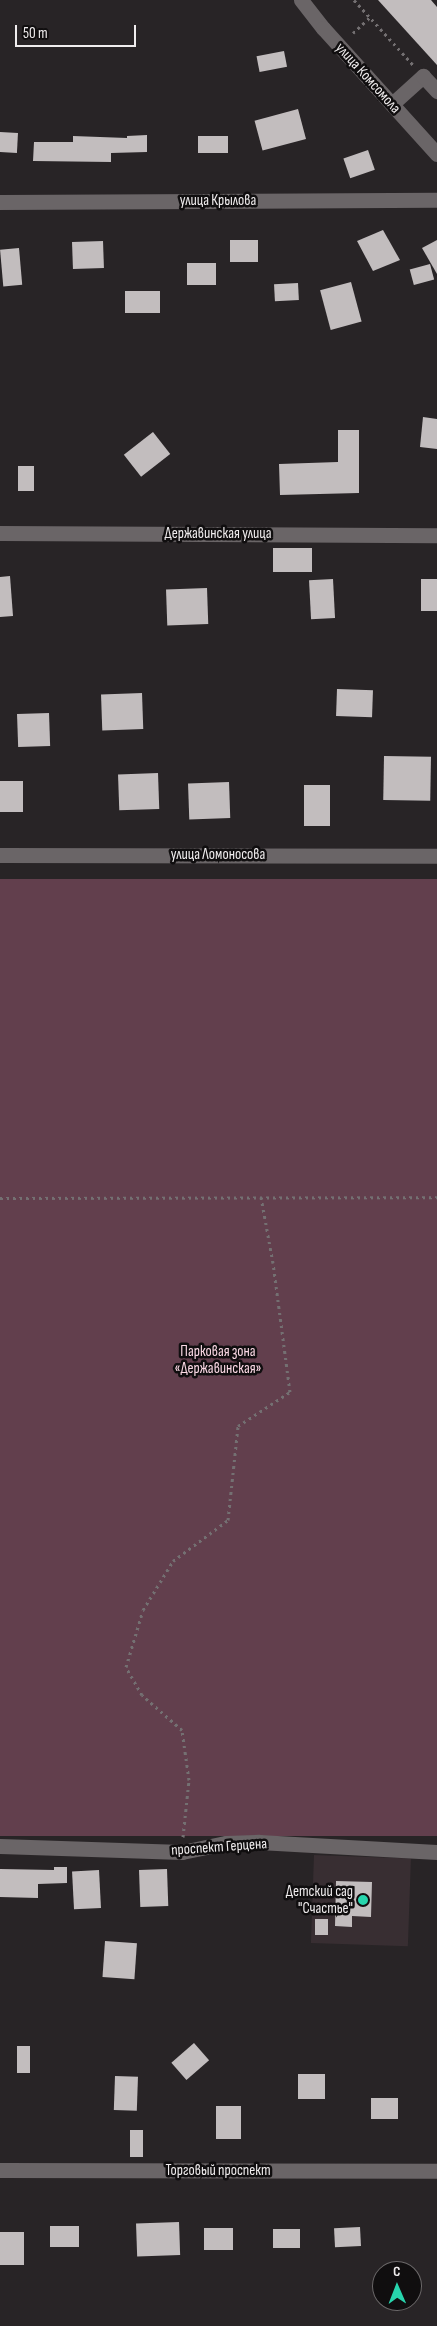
<!DOCTYPE html>
<meta charset="utf-8">
<style>
body{margin:0}
#map{position:relative;width:437px;height:2326px;overflow:hidden;background:#282426;font-family:"Sofia Sans Condensed",sans-serif}
div>[style]{position:absolute}
[style*='--x']{left:calc(var(--x)*1px);top:calc(var(--y)*1px);width:calc(var(--w)*1px);rotate:calc(var(--a)*1deg)}
.built>*{inset:0;background:#382e32;transform-origin:0 0}
.green>*{inset:0;background:#623f4d;transform-origin:0 0}
.building>*{inset:0;background:#c2bdbe;transform-origin:0 0}
.path>*{height:3px;margin-top:-1.5px;transform-origin:0;background:repeating-linear-gradient(90deg,#747072 0 2.5px,transparent 0 6.5px)}
.minor>*{height:15px;margin:-7.5px;padding:0 7.5px;transform-origin:7.5px;border-radius:7.5px;background:#6a6567}
.dots>*{width:14px;height:14px;translate:-50% -50%;box-sizing:border-box;border:2px solid #100e0f;border-radius:50%}
span{translate:-50% -50%;white-space:nowrap;text-align:center;line-height:1.15;-webkit-text-stroke:5px #100e0f;paint-order:stroke}
.street-label{font-size:15px;color:#f0edee}
.park-label{font-size:15px;color:#fbd9e5}
.poi-label{font-size:15px;color:#f0edee}
.right{translate:-100% -50%;text-align:right}
.north{position:absolute;left:372px;top:2261px;width:50px;height:50px;box-sizing:border-box;background:#100e0f;border:1px solid #6a6768;border-radius:50%;rotate:359deg;font-size:14px;font-weight:700;line-height:20px;text-align:center;color:#f0edee}
.north::after{content:'';display:block;margin:auto;width:18px;height:22px;background:#27d5ad;clip-path:polygon(50% 0,100% 100%,50% 72%,0 100%)}
.scale{position:absolute;left:15px;top:25px;width:121px;height:22px;box-sizing:border-box;border:2px solid #f0edee;border-top:0;padding-left:6px;font-size:15px;line-height:18px;white-space:nowrap;color:#f0edee;-webkit-text-stroke:4px #100e0f;paint-order:stroke}
</style>
<div id="map">
<div class="built">
<i style="left:314px;top:1855px;width:97px;height:88px;rotate:2deg"></i>
</div>
<div class="green">
<i style="left:437px;top:879px;width:957px;height:437px;rotate:90deg"></i>
</div>
<div class="building">
<i style="clip-path:polygon(378px 0,431px 0,437px 7px,437px 65px)"></i>
<i style="left:284px;top:51px;width:16px;height:28px;rotate:79deg"></i>
<i style="left:298px;top:109px;width:31px;height:45px;rotate:75deg"></i>
<i style="left:0;top:132px;width:18px;height:20px;rotate:3deg"></i>
<i style="clip-path:polygon(147px 135px,147px 152px,111px 153px,111px 162px,33px 161px,34px 142px,73px 142px,73px 136px,127px 138px,127px 136px)"></i>
<i style="left:228px;top:136px;width:17px;height:30px;rotate:90deg"></i>
<i style="left:368px;top:150px;width:21px;height:26px;rotate:71deg"></i>
<i style="clip-path:polygon(383px 230px,400px 260px,373px 271px,357px 241px)"></i>
<i style="left:230px;top:240px;width:28px;height:22px"></i>
<i style="clip-path:polygon(437px 240px,437px 274px,422px 248px)"></i>
<i style="left:103px;top:241px;width:27px;height:31px;rotate:88deg"></i>
<i style="left:19px;top:248px;width:37px;height:19px;rotate:85deg"></i>
<i style="left:216px;top:263px;width:22px;height:29px;rotate:90deg"></i>
<i style="left:430px;top:264px;width:16px;height:21px;rotate:75deg"></i>
<i style="left:351px;top:282px;width:41px;height:32px;rotate:75deg"></i>
<i style="left:298px;top:283px;width:17px;height:24px;rotate:87deg"></i>
<i style="left:125px;top:291px;width:35px;height:22px"></i>
<i style="clip-path:polygon(423px 417px,437px 419px,437px 449px,420px 447px)"></i>
<i style="clip-path:polygon(338px 430px,359px 430px,359px 493px,280px 495px,279px 464px,338px 462px)"></i>
<i style="left:153px;top:432px;width:28px;height:37px;rotate:52deg"></i>
<i style="left:18px;top:466px;width:16px;height:25px"></i>
<i style="left:312px;top:548px;width:24px;height:39px;rotate:90deg"></i>
<i style="clip-path:polygon(10px 576px,13px 616px,0 617px,0 577px)"></i>
<i style="left:333px;top:579px;width:39px;height:24px;rotate:87deg"></i>
<i style="left:437px;top:579px;width:32px;height:16px;rotate:90deg"></i>
<i style="left:207px;top:588px;width:36px;height:41px;rotate:88deg"></i>
<i style="left:337px;top:689px;width:36px;height:27px;rotate:2deg"></i>
<i style="left:142px;top:693px;width:36px;height:41px;rotate:88deg"></i>
<i style="left:49px;top:713px;width:33px;height:32px;rotate:88deg"></i>
<i style="left:384px;top:756px;width:47px;height:44px;rotate:1deg"></i>
<i style="left:158px;top:773px;width:36px;height:40px;rotate:88deg"></i>
<i style="left:0;top:781px;width:23px;height:31px"></i>
<i style="left:229px;top:782px;width:36px;height:41px;rotate:88deg"></i>
<i style="left:304px;top:785px;width:26px;height:41px"></i>
<i style="clip-path:polygon(54px 1867px,67px 1867px,67px 1883px,38px 1884px,38px 1898px,0 1897px,0 1869px,54px 1870px)"></i>
<i style="left:167px;top:1869px;width:37px;height:28px;rotate:88deg"></i>
<i style="left:99px;top:1870px;width:38px;height:27px;rotate:87deg"></i>
<i style="clip-path:polygon(336px 1881px,372px 1882px,371px 1917px,352px 1916px,352px 1927px,335px 1926px)"></i>
<i style="left:315px;top:1919px;width:13px;height:16px"></i>
<i style="left:105px;top:1941px;width:32px;height:36px;rotate:4deg"></i>
<i style="left:194px;top:2043px;width:23px;height:30px;rotate:49deg"></i>
<i style="left:17px;top:2046px;width:13px;height:27px"></i>
<i style="left:298px;top:2074px;width:27px;height:25px"></i>
<i style="left:115px;top:2076px;width:23px;height:34px;rotate:2deg"></i>
<i style="left:371px;top:2098px;width:27px;height:21px"></i>
<i style="left:241px;top:2106px;width:33px;height:25px;rotate:90deg"></i>
<i style="left:130px;top:2130px;width:13px;height:27px"></i>
<i style="left:179px;top:2222px;width:33px;height:43px;rotate:88deg"></i>
<i style="left:50px;top:2226px;width:29px;height:21px"></i>
<i style="left:360px;top:2227px;width:19px;height:26px;rotate:87deg"></i>
<i style="left:204px;top:2228px;width:29px;height:22px"></i>
<i style="left:273px;top:2229px;width:27px;height:19px"></i>
<i style="left:0;top:2232px;width:24px;height:33px"></i>
</div>
<div class="path">
<i style="--x:354;--y:0;--w:89;--a:47.7"></i>
<i style="--x:353;--y:33;--w:23;--a:-43"></i>
<i style="--x:0;--y:1198;--w:437;--a:-0.1"></i>
<i style="--x:183;--y:1837;--w:57;--a:-84"></i>
<i style="--x:189;--y:1780;--w:50;--a:-98"></i>
<i style="--x:182;--y:1730;--w:53;--a:-138.8"></i>
<i style="--x:142;--y:1695;--w:32;--a:-120"></i>
<i style="--x:126;--y:1667;--w:59;--a:-73.4"></i>
<i style="--x:143;--y:1610;--w:57;--a:-58.5"></i>
<i style="--x:173;--y:1561;--w:69;--a:-36.7"></i>
<i style="--x:228;--y:1520;--w:95;--a:-83.9"></i>
<i style="--x:238;--y:1426;--w:62;--a:-33.2"></i>
<i style="--x:290;--y:1392;--w:130;--a:-97.5"></i>
<i style="--x:273;--y:1263;--w:67;--a:-100.3"></i>
</div>
<div class="minor">
<i style="--x:301;--y:0;--w:36;--a:52"></i>
<i style="--x:323;--y:28;--w:170;--a:47.9"></i>
<i style="--x:392;--y:104;--w:42;--a:-42.1"></i>
<i style="--x:423;--y:76;--w:21;--a:47"></i>
<i style="--x:0;--y:202;--w:437;--a:-0.3"></i>
<i style="--x:0;--y:533;--w:437;--a:0.3"></i>
<i style="--x:0;--y:855;--w:437;--a:0.1"></i>
<i style="--x:0;--y:1846;--w:182;--a:1.9"></i>
<i style="--x:182;--y:1852;--w:45;--a:-11.6"></i>
<i style="--x:226;--y:1843;--w:33;--a:-2"></i>
<i style="--x:259;--y:1842;--w:178;--a:3.2"></i>
<i style="--x:0;--y:2170;--w:437;--a:0.1"></i>
</div>
<div class="dots">
<i style="left:363px;top:1900px;background:#27d5ad"></i>
</div>
<div class="street-label">
<span style="left:368px;top:78px;rotate:48deg">улица Комсомола</span>
<span style="left:218px;top:201px">улица Крылова</span>
<span style="left:218px;top:534px">Державинская улица</span>
<span style="left:218px;top:855px">улица Ломоносова</span>
<span style="left:219px;top:1847px;rotate:-4deg">проспект Герцена</span>
<span style="left:218px;top:2171px">Торговый проспект</span>
</div>
<div class="park-label">
<span style="left:218px;top:1360px">Парковая зона<br>«Державинская»</span>
</div>
<div class="poi-label">
<span class="right" style="left:353px;top:1900px">Детский сад<br>"Счастье"</span>
</div>
<div class="north">С</div>
<div class="scale">50 m</div>
</div>
